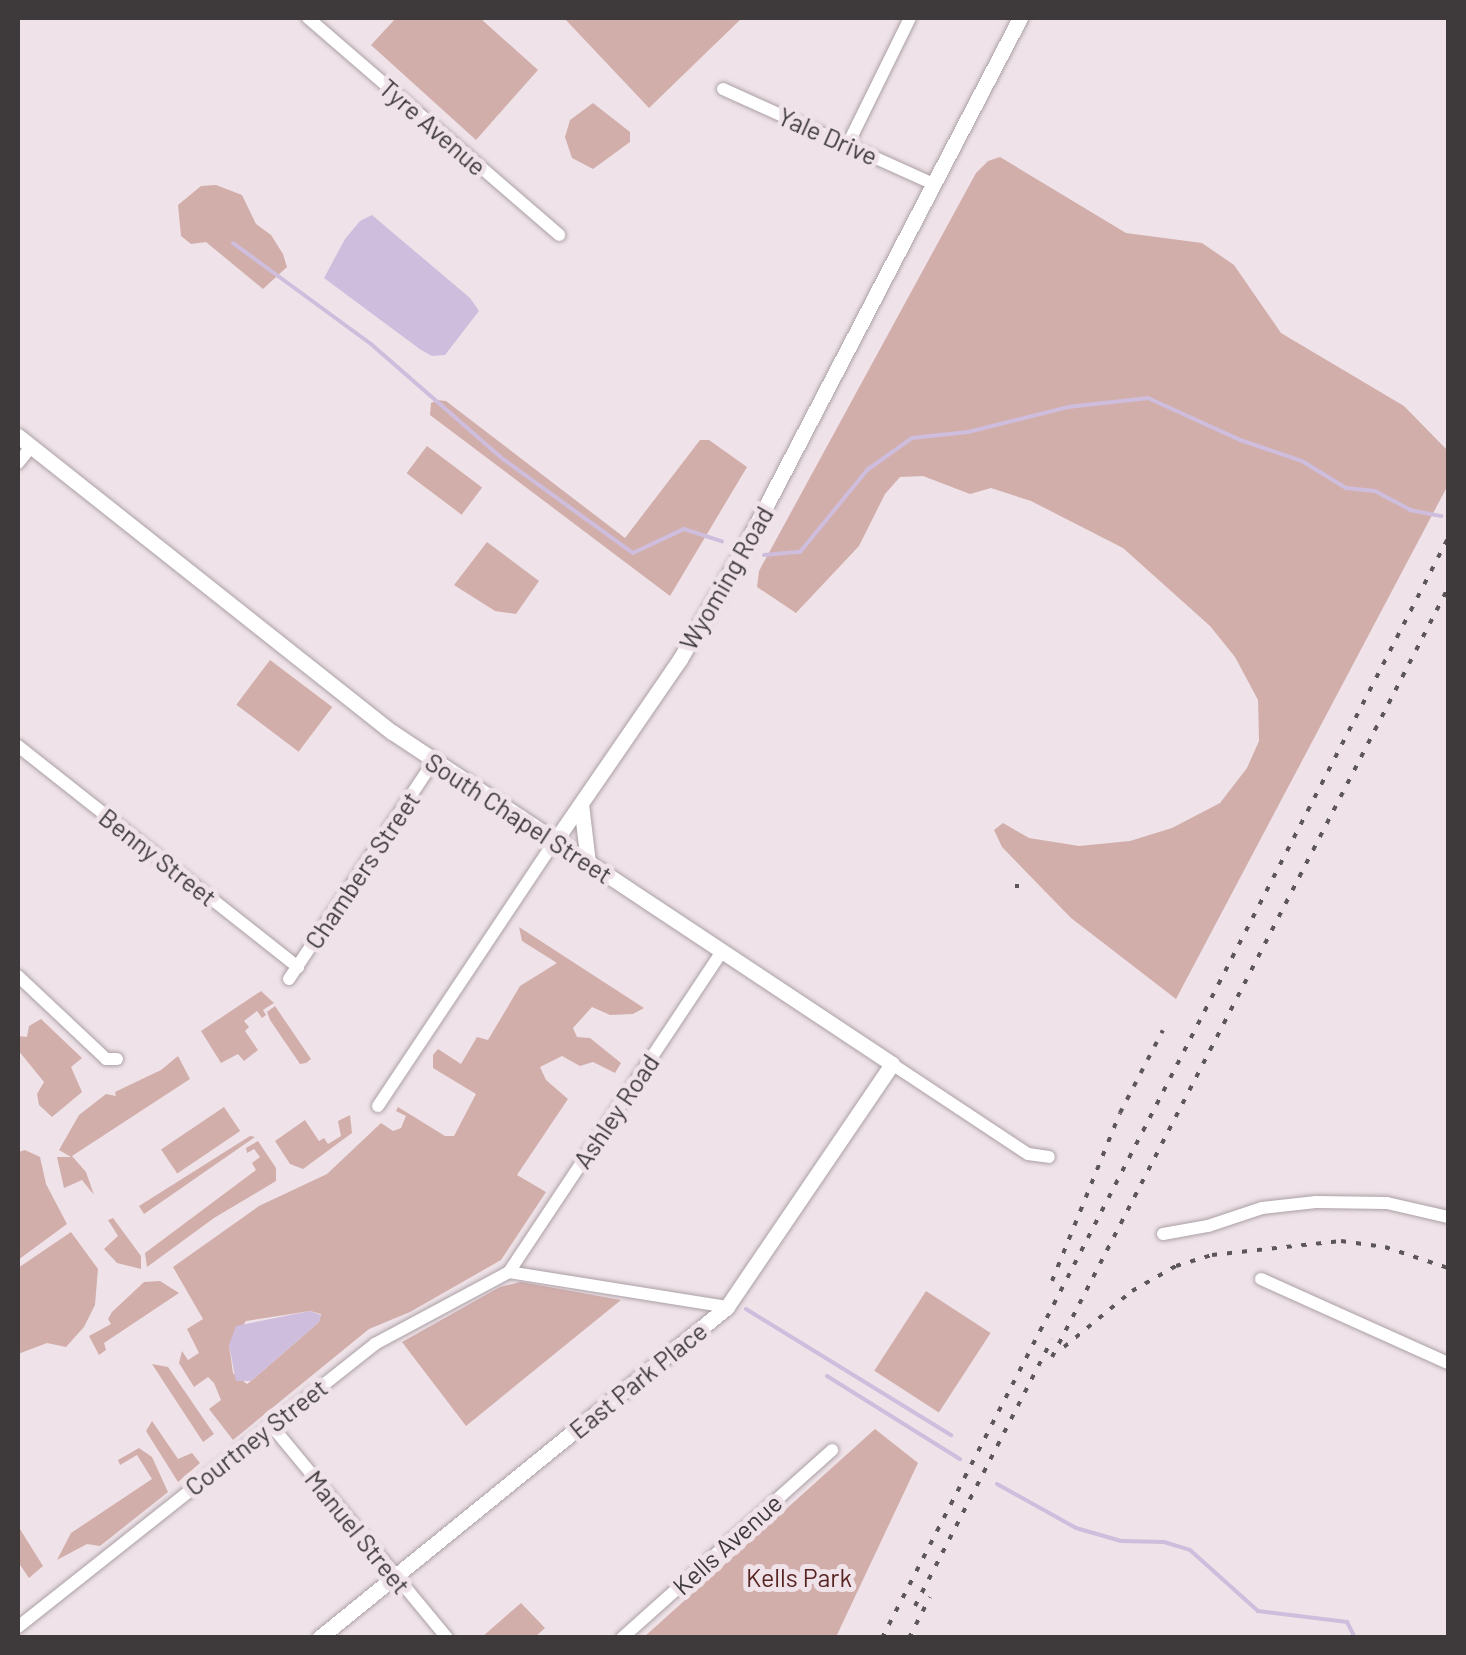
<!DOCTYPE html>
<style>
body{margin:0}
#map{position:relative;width:1466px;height:1655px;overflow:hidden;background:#efe3e9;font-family:Barlow,sans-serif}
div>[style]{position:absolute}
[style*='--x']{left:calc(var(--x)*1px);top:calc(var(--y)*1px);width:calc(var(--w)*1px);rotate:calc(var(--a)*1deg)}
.green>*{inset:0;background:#d2aeab;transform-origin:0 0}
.water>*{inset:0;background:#cebddc}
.stream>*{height:4px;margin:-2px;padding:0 2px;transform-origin:2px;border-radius:2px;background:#cebddc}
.roads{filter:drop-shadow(0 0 2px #aba0a5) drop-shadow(0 0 2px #aba0a5)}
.minor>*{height:12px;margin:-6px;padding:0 6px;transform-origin:6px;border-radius:6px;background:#fff}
.tertiary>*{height:15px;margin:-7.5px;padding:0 7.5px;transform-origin:7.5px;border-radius:7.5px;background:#fff}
.rail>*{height:4px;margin-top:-2px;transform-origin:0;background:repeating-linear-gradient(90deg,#5c5658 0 5px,transparent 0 15px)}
span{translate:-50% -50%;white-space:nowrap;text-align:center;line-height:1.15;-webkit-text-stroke:10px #efe3e9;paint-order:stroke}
.street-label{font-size:25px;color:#3e393b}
.park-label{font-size:25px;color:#582423}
.frame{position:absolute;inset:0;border:20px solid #3e393b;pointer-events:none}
</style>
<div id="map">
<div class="green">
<i style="clip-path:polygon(396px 18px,480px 18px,538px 70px,476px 140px,371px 45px)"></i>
<i style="clip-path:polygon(564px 18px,742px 18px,649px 108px)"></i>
<i style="clip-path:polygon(593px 103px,630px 132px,630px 142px,593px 169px,572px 158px,565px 137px,570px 120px)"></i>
<i style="clip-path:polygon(1000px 157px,1126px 233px,1202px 243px,1234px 265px,1281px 333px,1404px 406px,1448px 451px,1448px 485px,1176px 999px,1071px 918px,1002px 847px,994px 830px,1003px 823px,1029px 838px,1079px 846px,1130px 841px,1172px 828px,1220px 803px,1247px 768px,1259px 741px,1258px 700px,1235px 657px,1210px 626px,1123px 548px,1031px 501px,991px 488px,970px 494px,923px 476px,900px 477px,885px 494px,859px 546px,796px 613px,757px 587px,759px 571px,976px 173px,988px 161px)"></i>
<i style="clip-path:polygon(216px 185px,242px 195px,256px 224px,271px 235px,283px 254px,287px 267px,263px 289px,206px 242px,191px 244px,181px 236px,178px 205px,201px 186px)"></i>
<i style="clip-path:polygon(437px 400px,446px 401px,625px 538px,700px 440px,709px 440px,747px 467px,670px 596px,430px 415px,431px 403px)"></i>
<i style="left:427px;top:446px;width:69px;height:34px;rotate:37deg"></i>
<i style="clip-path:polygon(487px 542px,539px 581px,516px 614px,495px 611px,454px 585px)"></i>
<i style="left:270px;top:660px;width:78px;height:56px;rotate:37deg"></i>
<i style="clip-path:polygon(evenodd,519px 927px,644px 1008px,633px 1014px,610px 1015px,592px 1007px,573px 1028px,577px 1037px,590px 1038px,621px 1063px,615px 1073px,593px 1062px,580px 1066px,562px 1056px,540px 1067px,546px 1080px,568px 1099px,517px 1175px,546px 1192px,501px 1260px,410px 1312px,369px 1329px,233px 1440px,209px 1409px,221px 1400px,214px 1383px,208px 1377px,194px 1387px,179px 1363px,182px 1351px,188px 1360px,199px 1353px,187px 1329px,203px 1319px,173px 1267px,259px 1206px,327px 1174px,381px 1123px,393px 1131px,401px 1128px,406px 1116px,396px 1111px,398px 1107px,445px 1136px,454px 1136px,476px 1094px,433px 1068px,433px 1055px,438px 1049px,461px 1064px,477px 1037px,488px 1040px,520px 986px,557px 963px,522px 941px,519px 927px,310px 1311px,321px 1314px,319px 1322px,251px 1381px,247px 1384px,233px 1373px,229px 1345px,246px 1321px,310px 1311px)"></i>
<i style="clip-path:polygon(261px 991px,274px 1003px,263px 1010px,266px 1015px,262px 1018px,257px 1011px,244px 1021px,249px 1027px,245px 1031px,258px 1050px,244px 1061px,238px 1054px,221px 1063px,201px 1031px)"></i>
<i style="clip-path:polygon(275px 1006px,311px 1059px,306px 1063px,300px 1064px,270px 1020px,267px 1012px)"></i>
<i style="clip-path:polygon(41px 1019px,82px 1058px,71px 1067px,82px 1092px,52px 1117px,39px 1105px,37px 1094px,44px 1082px,18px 1050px,18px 1036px,27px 1037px,29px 1026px)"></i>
<i style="clip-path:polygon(178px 1056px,190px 1079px,72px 1156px,86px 1172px,94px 1195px,82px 1180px,64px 1188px,57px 1157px,71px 1157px,59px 1150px,79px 1115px,106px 1094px,116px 1096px,115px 1092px,161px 1070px)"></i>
<i style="left:224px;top:1107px;width:29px;height:76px;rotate:56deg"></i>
<i style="clip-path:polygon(350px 1115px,352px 1133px,303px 1169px,290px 1164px,275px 1141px,305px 1120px,319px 1141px,324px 1138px,328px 1144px,341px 1136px,338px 1121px)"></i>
<i style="clip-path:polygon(250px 1136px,255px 1137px,144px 1214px,139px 1206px)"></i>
<i style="clip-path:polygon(258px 1141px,276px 1168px,276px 1181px,214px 1218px,147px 1267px,145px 1253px,256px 1170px,252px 1163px,260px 1157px,254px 1149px,247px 1153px,246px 1148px)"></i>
<i style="clip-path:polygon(25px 1150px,40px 1157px,46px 1184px,67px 1224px,18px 1260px,18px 1152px)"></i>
<i style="clip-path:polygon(113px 1218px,141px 1256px,141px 1269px,117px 1263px,104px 1249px,118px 1236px,108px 1220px)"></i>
<i style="clip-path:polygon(71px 1232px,98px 1269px,95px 1305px,84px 1327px,66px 1347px,47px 1343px,18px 1354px,18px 1268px)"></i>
<i style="clip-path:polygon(160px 1281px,179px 1293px,104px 1343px,106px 1350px,99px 1355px,89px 1336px,111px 1324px,108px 1319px,112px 1312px,144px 1282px)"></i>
<i style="clip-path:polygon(521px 1282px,621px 1300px,466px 1426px,402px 1342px,500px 1287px)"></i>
<i style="left:926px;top:1291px;width:77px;height:95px;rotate:33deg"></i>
<i style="clip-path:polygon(152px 1364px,168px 1367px,214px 1434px,203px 1442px)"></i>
<i style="clip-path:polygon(152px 1421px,178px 1459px,192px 1453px,200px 1463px,178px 1482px,146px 1431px)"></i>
<i style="clip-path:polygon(875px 1429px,918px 1463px,836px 1637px,644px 1637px)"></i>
<i style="clip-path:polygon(139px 1448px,152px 1457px,168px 1492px,100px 1546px,87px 1544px,57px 1560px,71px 1533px,152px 1479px,137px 1455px,120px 1465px,118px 1460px)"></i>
<i style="clip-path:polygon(18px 1526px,43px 1566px,29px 1578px,18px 1562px)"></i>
<i style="clip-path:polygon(521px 1603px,545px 1628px,535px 1637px,482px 1637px)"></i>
</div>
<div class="water">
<i style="clip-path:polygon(372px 215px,470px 298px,479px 311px,445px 355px,432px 356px,421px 350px,324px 278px,345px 239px,360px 221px)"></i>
<i style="clip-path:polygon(310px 1311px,321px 1315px,319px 1322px,251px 1381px,236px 1381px,229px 1345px,236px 1326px)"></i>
</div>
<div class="stream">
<i style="--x:233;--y:243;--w:171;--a:36.2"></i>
<i style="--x:371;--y:344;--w:175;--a:41.1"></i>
<i style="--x:503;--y:459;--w:160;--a:35.9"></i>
<i style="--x:633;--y:553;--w:56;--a:-25.2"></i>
<i style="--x:684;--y:529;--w:40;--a:18"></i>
<i style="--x:764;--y:555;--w:36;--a:-5"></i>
<i style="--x:800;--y:552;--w:106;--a:-50.7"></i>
<i style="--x:867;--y:470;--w:55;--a:-35.4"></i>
<i style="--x:912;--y:438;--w:56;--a:-6.1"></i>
<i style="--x:968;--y:432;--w:103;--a:-14"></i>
<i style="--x:1068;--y:407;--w:81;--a:-6.4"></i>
<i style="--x:1148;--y:398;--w:101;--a:24.5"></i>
<i style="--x:1240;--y:440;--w:65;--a:18.7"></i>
<i style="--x:1302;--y:461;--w:52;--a:31.5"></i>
<i style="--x:1346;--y:488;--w:29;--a:6"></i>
<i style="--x:1375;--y:491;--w:40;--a:28"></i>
<i style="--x:1410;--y:510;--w:32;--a:11"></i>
<i style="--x:746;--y:1309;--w:241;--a:31.6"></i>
<i style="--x:827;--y:1376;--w:157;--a:32"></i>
<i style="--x:997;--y:1484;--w:90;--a:29.1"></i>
<i style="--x:1076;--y:1528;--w:47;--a:16.1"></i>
<i style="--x:1121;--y:1541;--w:43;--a:1.3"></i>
<i style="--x:1164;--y:1542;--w:27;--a:17"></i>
<i style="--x:1190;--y:1550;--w:91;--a:41.9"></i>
<i style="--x:1258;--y:1611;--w:90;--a:7"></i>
<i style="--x:1347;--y:1622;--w:18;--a:63"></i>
</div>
<div class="roads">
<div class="minor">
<i style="--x:308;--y:18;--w:332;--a:40.8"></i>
<i style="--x:723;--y:89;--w:230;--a:24.3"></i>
<i style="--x:848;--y:144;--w:140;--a:-63.8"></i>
<i style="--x:18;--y:463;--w:21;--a:-51"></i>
<i style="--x:18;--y:746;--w:357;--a:38.3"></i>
<i style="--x:18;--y:976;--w:121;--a:43.3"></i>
<i style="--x:106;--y:1059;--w:11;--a:0"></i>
<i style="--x:289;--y:979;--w:262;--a:-56.4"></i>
<i style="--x:892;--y:1064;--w:163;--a:33.5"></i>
<i style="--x:1028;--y:1154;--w:21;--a:8"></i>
<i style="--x:378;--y:1106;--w:319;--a:-56.3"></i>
<i style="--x:1163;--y:1234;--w:46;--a:-10.1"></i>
<i style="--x:1208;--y:1226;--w:57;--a:-18.4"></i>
<i style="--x:1262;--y:1208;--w:54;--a:-6.3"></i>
<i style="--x:1316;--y:1202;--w:71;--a:0.8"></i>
<i style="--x:1387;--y:1203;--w:63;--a:12.9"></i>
<i style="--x:509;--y:1272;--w:221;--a:9.1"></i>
<i style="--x:1261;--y:1279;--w:205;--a:24.2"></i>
<i style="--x:271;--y:1425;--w:276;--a:50.4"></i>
<i style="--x:18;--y:1627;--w:456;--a:-38.4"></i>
<i style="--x:375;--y:1344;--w:152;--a:-28.2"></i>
<i style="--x:509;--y:1272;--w:385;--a:-56.4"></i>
<i style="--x:622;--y:1638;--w:282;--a:-41.8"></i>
</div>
<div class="tertiary">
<i style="--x:18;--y:436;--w:477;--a:38.4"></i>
<i style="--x:392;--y:732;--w:600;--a:33.58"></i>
<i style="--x:892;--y:1064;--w:294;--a:124.2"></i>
<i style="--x:727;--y:1307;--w:525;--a:140.95"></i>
<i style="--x:581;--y:804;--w:59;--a:83.2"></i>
<i style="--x:555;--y:841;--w:221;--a:-55.5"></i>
<i style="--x:680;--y:659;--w:126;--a:-60"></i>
<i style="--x:743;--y:550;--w:600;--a:-62.5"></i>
</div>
</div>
<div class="rail">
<i style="--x:1015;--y:886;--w:4;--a:0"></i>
<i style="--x:1052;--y:1281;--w:181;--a:-68"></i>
<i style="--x:1120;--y:1113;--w:93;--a:-62.6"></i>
<i style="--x:1064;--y:1347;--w:88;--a:-39.5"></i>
<i style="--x:1132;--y:1291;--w:51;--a:-29.6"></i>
<i style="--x:1176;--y:1266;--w:38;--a:-17"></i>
<i style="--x:1212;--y:1255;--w:130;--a:-6.2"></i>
<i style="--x:1341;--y:1241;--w:44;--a:7.8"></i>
<i style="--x:1385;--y:1247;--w:66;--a:18.4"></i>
<i style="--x:1052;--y:1357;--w:865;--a:-62.75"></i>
<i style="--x:915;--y:1606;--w:300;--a:-62.8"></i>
<i style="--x:882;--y:1638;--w:1237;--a:-62.77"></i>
<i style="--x:909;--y:1638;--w:46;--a:-62.9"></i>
</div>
<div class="street-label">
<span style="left:433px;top:127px;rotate:41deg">Tyre Avenue</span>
<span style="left:828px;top:136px;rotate:24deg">Yale Drive</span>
<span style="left:726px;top:578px;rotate:-60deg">Wyoming Road</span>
<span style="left:519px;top:818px;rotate:33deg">South Chapel Street</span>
<span style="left:158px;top:857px;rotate:38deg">Benny Street</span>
<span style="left:362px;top:870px;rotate:-56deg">Chambers Street</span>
<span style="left:616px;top:1111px;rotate:-56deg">Ashley Road</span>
<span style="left:638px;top:1380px;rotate:-39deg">East Park Place</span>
<span style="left:256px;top:1437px;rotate:-38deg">Courtney Street</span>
<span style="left:358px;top:1532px;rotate:51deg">Manuel Street</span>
<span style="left:727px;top:1544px;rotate:-42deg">Kells Avenue</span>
</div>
<div class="park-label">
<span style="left:799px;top:1577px">Kells Park</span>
</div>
<div class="frame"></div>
</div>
